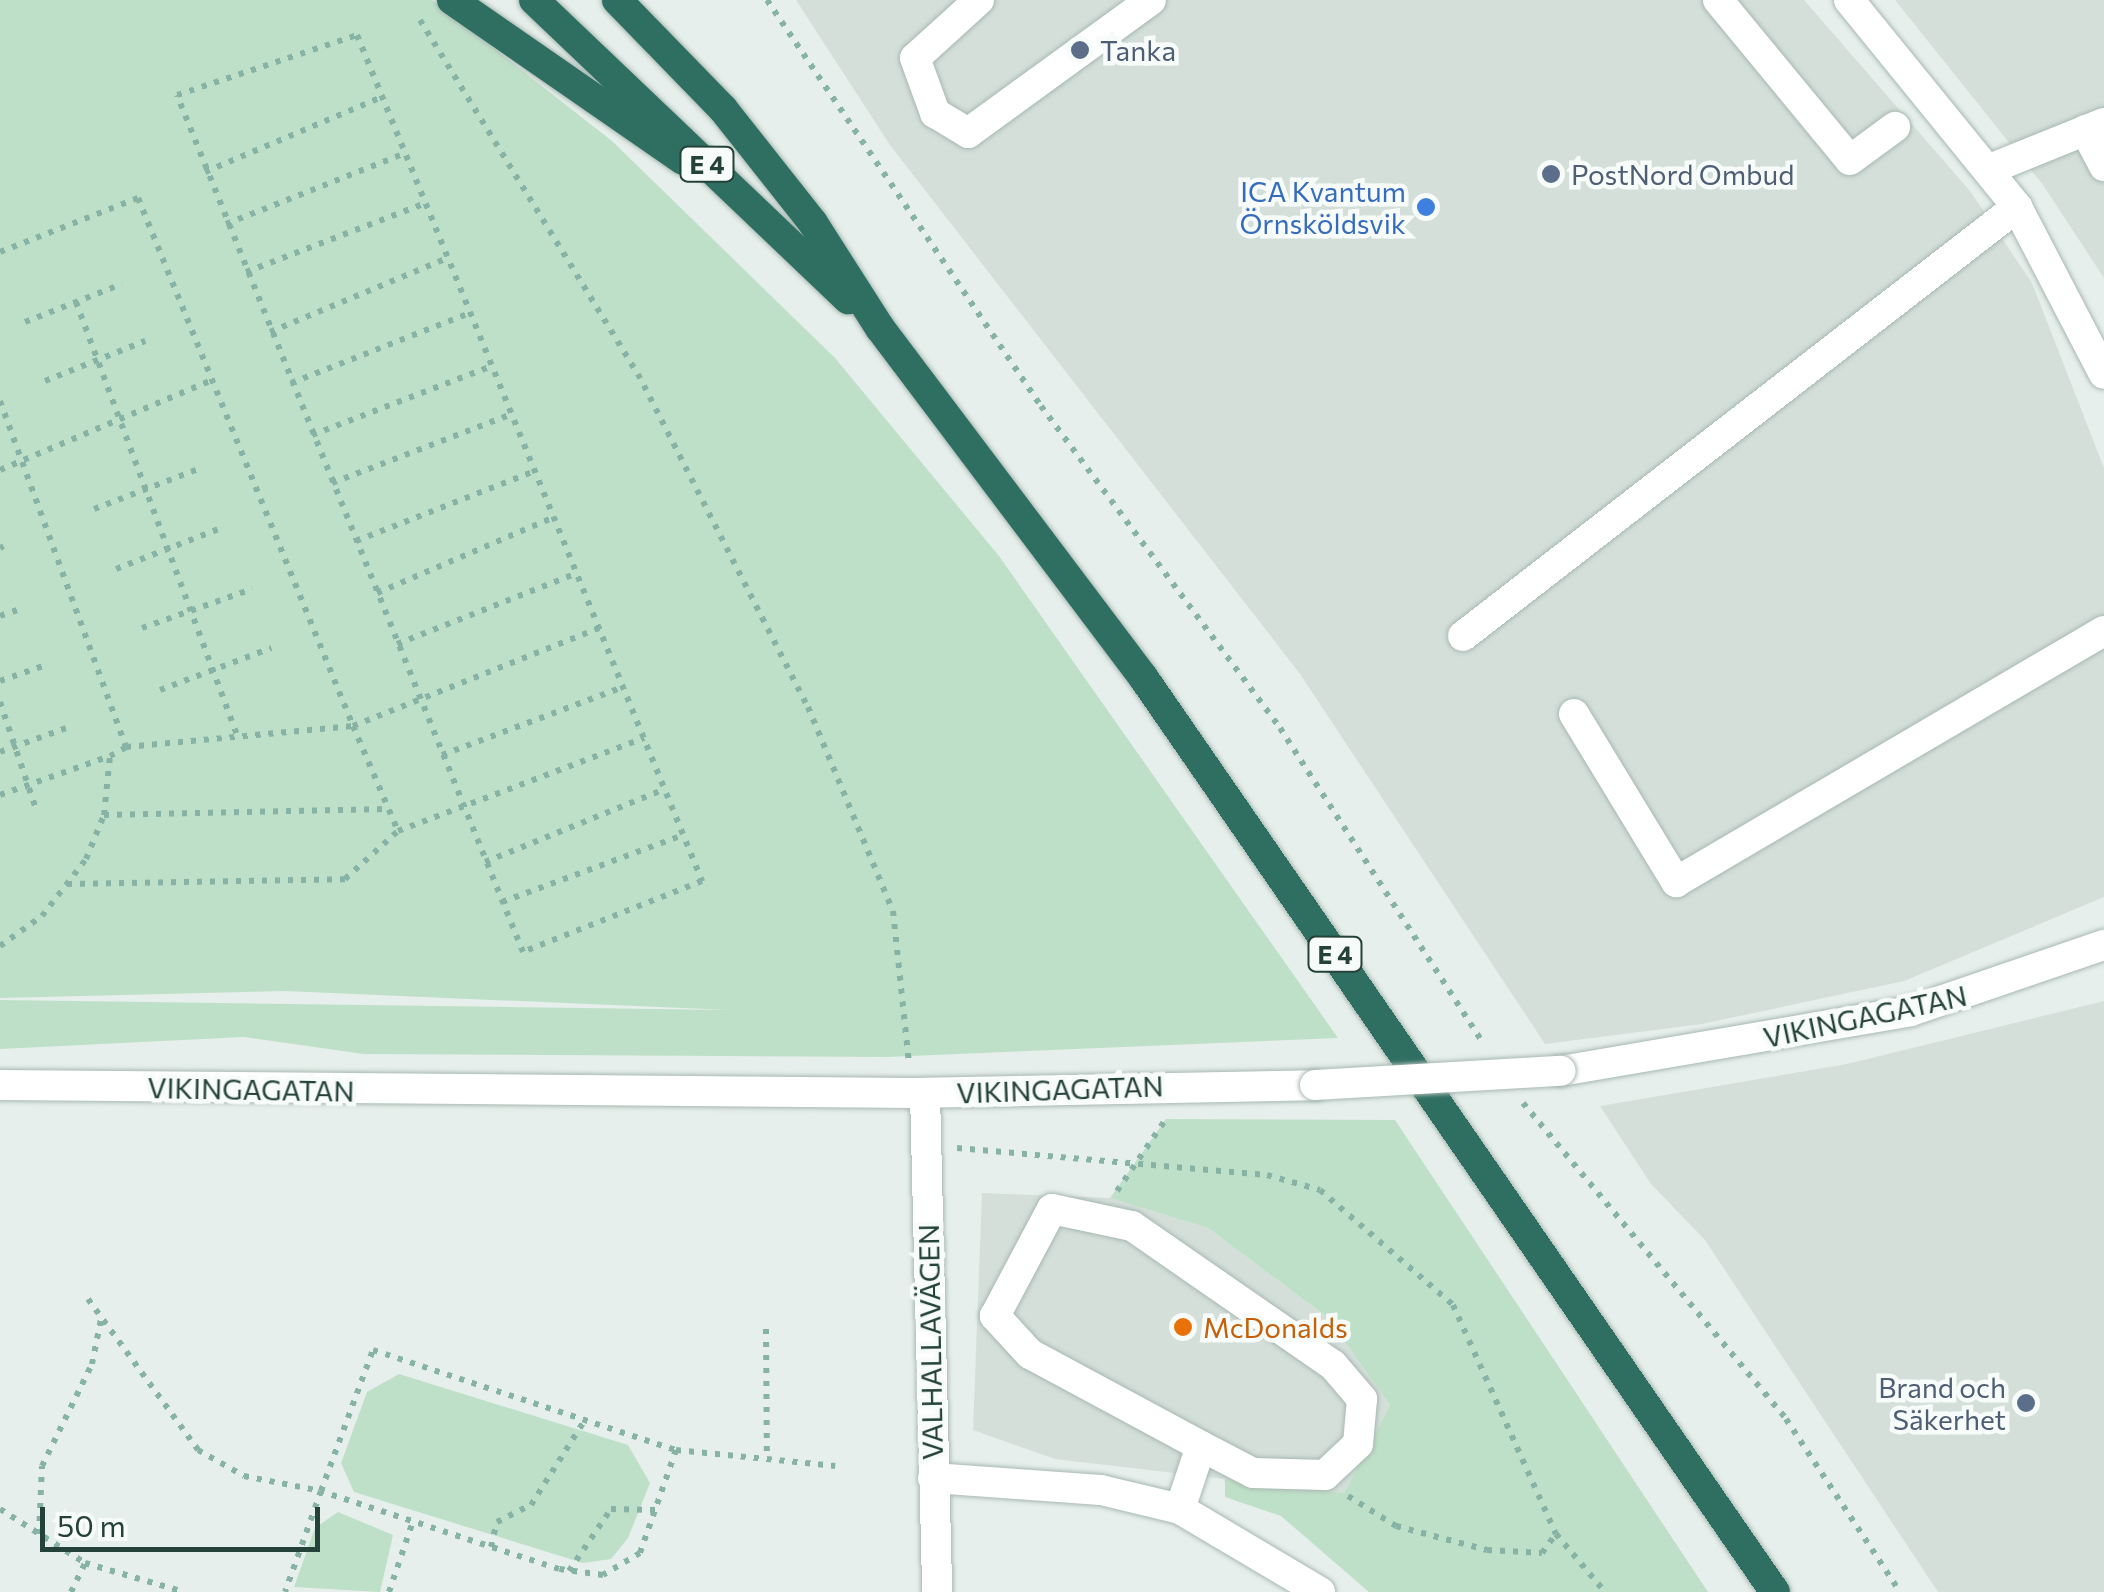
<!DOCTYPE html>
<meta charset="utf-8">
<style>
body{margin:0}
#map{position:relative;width:2104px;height:1592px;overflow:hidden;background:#e6efeb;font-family:Commissioner,sans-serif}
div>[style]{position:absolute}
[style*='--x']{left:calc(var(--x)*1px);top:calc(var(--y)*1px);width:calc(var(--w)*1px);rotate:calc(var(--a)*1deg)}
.built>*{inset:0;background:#d4dfda}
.green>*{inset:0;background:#bfe0c8}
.path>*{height:6px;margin-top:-3px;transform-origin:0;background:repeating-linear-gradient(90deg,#86b3a5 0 5px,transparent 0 13px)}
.roads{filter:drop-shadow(0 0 2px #a8b8b2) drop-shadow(0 0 2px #a8b8b2)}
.minor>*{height:30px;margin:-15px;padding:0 15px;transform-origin:15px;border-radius:15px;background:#fff}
.highway>*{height:30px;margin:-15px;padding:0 15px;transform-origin:15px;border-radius:15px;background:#2f6f62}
.bridges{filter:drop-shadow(0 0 2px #a8b8b2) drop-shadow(0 0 2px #a8b8b2)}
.minor-bridge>*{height:30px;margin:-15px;padding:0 15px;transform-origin:15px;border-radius:15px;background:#fff}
.dots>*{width:28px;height:28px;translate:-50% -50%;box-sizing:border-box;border:5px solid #f7fbf9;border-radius:50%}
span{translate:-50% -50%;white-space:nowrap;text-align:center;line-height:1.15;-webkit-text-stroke:9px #f7fbf9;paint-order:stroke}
.shield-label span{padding:2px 8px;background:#f7fbf9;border:2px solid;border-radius:8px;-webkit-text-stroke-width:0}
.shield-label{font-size:25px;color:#24423a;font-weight:700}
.service-label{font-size:28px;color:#4e5e75}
.left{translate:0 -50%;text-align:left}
.right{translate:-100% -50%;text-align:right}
.shop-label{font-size:28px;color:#366cbe}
.street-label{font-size:28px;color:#24423a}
.food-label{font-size:28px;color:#c56008}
.scale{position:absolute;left:40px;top:1507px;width:280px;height:45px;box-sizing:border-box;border:5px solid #24423a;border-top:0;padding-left:12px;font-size:30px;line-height:35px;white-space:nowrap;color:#24423a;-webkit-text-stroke:8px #f7fbf9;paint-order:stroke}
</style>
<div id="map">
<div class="built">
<i style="clip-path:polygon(796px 0,1804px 0,1970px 191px,2032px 283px,2104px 468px,2104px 897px,1904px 981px,1702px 1024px,1545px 1044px,1300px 674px,890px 145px)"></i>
<i style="clip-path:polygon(1895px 0,2104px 0,2104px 278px,2043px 185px)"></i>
<i style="clip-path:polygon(2104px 1001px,2104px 1592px,1938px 1592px,1705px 1240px,1651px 1184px,1600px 1106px,1847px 1064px)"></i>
<i style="clip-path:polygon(982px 1193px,1110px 1198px,1208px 1228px,1327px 1317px,1390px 1405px,1344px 1493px,1055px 1459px,973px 1430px)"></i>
</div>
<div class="green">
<i style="clip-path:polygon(0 0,432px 0,612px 141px,835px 358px,999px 556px,1338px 1038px,887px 1057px,364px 1054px,244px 1037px,0 1049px,0 1000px,729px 1010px,285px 991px,0 998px)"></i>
<i style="clip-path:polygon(1166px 1119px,1395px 1120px,1708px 1592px,1369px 1592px,1281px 1516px,1225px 1497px,1225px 1479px,1344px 1493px,1390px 1405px,1327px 1317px,1208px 1228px,1110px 1198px)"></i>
<i style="clip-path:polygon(399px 1374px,628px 1445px,650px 1483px,628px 1538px,611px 1559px,583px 1563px,354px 1492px,341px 1463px,367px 1392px)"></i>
<i style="clip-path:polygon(338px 1512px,393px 1535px,380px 1592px,294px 1587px,315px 1528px)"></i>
</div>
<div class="path">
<i style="--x:767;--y:0;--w:490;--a:56"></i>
<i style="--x:1041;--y:406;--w:401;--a:53.4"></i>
<i style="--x:1280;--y:728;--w:375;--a:57.2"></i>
<i style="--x:420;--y:20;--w:416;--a:58.4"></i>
<i style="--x:638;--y:374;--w:374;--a:63"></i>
<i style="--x:808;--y:707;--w:221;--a:67.4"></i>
<i style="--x:893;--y:911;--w:153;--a:84"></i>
<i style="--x:357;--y:35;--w:914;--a:67.81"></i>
<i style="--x:702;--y:881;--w:193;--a:158.4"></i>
<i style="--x:523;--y:952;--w:924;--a:-111.99"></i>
<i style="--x:177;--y:95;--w:190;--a:-18.4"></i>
<i style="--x:205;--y:172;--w:192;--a:-23"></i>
<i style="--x:226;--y:224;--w:193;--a:-21.6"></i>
<i style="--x:0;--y:252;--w:148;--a:-21.4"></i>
<i style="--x:138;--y:198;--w:570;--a:67.84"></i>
<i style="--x:353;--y:726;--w:265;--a:-21.7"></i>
<i style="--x:246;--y:272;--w:193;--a:-21"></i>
<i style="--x:76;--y:302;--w:463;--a:69.6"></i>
<i style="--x:25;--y:322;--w:104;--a:-21.4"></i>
<i style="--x:270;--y:332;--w:193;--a:-22.6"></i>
<i style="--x:45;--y:381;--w:108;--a:-21.8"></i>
<i style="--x:291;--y:383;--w:192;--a:-21.4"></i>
<i style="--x:0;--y:401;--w:368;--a:70"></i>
<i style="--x:312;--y:435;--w:193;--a:-21"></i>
<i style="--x:0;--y:470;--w:230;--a:-23"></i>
<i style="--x:332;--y:483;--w:193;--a:-21"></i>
<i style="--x:94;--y:509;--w:111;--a:-21"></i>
<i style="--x:356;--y:541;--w:192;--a:-21.4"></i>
<i style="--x:0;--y:548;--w:4;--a:-27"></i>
<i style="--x:116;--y:569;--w:116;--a:-21.3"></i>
<i style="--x:377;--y:593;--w:193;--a:-23.2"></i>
<i style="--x:0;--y:616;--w:24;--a:-19"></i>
<i style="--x:142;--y:628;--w:117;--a:-19.5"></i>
<i style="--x:397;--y:644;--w:193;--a:-21.5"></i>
<i style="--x:0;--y:681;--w:49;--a:-19.2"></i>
<i style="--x:160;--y:690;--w:119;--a:-20.7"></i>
<i style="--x:0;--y:702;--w:113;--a:71.4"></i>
<i style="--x:0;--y:752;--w:73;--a:-19.9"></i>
<i style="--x:442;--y:755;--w:193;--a:-20.6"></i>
<i style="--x:0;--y:795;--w:117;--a:-19.5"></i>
<i style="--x:104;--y:815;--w:285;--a:-1.2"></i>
<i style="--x:485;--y:862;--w:194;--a:-22.1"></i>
<i style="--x:67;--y:884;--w:278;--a:-1"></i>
<i style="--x:345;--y:879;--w:72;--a:-42.2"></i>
<i style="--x:502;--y:902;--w:193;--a:-20.3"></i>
<i style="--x:0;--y:946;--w:52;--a:-35.5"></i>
<i style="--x:42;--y:916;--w:72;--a:-52.3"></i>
<i style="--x:86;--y:859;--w:48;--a:-67.8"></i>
<i style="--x:104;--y:815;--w:59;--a:-84.2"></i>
<i style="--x:110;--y:756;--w:18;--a:-29"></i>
<i style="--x:126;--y:747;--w:228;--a:-5.3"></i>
<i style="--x:353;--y:726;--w:114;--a:66.8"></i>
<i style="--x:398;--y:831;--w:263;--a:-20.7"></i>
<i style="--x:1523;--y:1103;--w:411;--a:50.2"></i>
<i style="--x:1786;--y:1419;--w:207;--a:56.6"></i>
<i style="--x:957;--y:1148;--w:311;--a:5"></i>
<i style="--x:1267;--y:1175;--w:55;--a:15.8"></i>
<i style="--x:1320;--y:1190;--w:176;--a:40.8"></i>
<i style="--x:1453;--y:1305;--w:251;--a:65.8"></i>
<i style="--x:1556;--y:1534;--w:76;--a:49.8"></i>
<i style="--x:1117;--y:1191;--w:87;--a:-55.8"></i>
<i style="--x:88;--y:1299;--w:187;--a:53.9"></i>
<i style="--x:198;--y:1450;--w:53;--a:29.5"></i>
<i style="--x:244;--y:1476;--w:78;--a:11"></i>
<i style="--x:321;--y:1491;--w:107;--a:109.6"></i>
<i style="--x:766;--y:1329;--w:130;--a:89.6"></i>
<i style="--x:676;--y:1450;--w:109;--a:109.3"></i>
<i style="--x:640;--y:1553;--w:43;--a:149.3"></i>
<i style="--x:603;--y:1575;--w:44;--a:-172.2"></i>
<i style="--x:559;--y:1569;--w:250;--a:-161.9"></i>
<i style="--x:321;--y:1491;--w:150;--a:-69.8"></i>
<i style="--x:373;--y:1350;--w:319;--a:18.3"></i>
<i style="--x:676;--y:1450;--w:160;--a:5.7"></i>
<i style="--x:1348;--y:1496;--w:57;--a:32"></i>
<i style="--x:1396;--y:1526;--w:94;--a:14.8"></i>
<i style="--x:1487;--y:1550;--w:55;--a:3.1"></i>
<i style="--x:1542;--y:1553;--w:24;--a:-54"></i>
<i style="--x:0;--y:1509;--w:101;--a:32.4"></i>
<i style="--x:85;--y:1563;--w:103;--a:16.3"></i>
<i style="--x:39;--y:1534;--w:68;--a:-87.5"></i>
<i style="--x:42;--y:1466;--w:114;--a:-63.9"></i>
<i style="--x:92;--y:1364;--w:46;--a:-78.7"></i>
<i style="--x:491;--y:1547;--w:26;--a:-77"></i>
<i style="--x:497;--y:1522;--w:38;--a:-27"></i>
<i style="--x:531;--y:1505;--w:101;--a:-57.6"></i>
<i style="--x:569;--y:1571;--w:75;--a:-55.9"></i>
<i style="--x:611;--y:1509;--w:45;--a:1.3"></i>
<i style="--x:71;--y:1592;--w:32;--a:-64"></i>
<i style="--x:389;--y:1592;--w:75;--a:-71.3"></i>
</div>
<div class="roads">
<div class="minor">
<i style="--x:979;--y:0;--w:86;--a:137.8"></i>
<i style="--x:915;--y:58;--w:59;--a:70"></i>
<i style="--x:935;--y:113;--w:39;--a:31"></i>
<i style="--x:968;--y:133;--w:226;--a:-36"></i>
<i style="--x:1718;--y:0;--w:207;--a:50.5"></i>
<i style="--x:1850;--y:160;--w:56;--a:-36.3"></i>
<i style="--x:1849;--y:0;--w:267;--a:50.9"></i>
<i style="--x:2017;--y:207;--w:188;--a:62.5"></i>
<i style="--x:2085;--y:130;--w:41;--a:62.2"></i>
<i style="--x:1990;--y:169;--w:123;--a:-22"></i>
<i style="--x:1463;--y:636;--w:701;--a:-37.75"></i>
<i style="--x:1574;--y:714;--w:197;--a:58.7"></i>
<i style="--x:1676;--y:882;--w:496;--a:-30.4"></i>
<i style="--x:1561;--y:1071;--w:355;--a:-9.7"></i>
<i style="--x:1911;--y:1011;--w:204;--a:-18.9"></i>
<i style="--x:0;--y:1085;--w:912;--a:0.5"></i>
<i style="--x:912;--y:1093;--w:403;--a:-1.1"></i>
<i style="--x:925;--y:1093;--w:499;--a:88.6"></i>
<i style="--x:933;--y:1478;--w:168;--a:4.1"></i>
<i style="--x:1101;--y:1490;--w:81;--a:13.5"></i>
<i style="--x:1180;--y:1509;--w:163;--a:30.7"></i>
<i style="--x:1180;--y:1509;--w:66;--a:-71.6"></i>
<i style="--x:1201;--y:1446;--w:194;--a:-151.7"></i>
<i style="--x:1030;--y:1354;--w:52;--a:-132.6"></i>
<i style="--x:995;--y:1316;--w:121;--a:-62"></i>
<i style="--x:1052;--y:1209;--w:82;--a:12"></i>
<i style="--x:1132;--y:1226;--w:244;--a:34.7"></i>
<i style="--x:1333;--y:1365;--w:45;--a:49.5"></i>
<i style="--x:1362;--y:1399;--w:45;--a:95.1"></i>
<i style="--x:1358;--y:1444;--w:45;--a:136.8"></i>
<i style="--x:1325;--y:1475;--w:72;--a:-178.4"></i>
<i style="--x:1253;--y:1473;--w:59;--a:-152.6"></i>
</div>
<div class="highway">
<i style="--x:452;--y:0;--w:281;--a:34.7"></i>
<i style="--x:534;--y:0;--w:434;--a:43.6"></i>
<i style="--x:617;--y:0;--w:152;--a:45.8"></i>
<i style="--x:723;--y:109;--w:145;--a:51.7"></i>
<i style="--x:813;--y:223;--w:125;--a:57.5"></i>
<i style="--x:880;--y:328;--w:437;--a:53"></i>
<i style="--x:1143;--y:677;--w:1112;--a:55.37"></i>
</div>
</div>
<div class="bridges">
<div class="minor-bridge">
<i style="--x:1315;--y:1085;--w:246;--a:-3.3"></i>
</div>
</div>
<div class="dots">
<i style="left:1080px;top:50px;background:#5c6f8a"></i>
<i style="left:1551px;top:174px;background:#5c6f8a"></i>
<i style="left:1426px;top:207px;background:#3f7fe0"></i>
<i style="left:1183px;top:1327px;background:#e8710a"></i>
<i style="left:2026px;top:1403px;background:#5c6f8a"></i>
</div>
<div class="shield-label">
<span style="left:707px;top:164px">E 4</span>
<span style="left:1335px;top:954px">E 4</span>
</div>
<div class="service-label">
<span class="left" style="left:1100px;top:50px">Tanka</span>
<span class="left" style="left:1571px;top:174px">PostNord Ombud</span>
<span class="right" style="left:2006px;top:1403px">Brand och<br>Säkerhet</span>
</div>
<div class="shop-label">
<span class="right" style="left:1406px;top:207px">ICA Kvantum<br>Örnsköldsvik</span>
</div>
<div class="street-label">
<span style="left:1865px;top:1016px;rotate:-12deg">VIKINGAGATAN</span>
<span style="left:251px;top:1089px;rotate:1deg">VIKINGAGATAN</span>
<span style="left:1060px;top:1089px;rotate:-2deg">VIKINGAGATAN</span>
<span style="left:930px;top:1342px;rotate:-91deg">VALHALLAVÄGEN</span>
</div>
<div class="food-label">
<span class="left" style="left:1203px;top:1327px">McDonalds</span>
</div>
<div class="scale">50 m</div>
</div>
